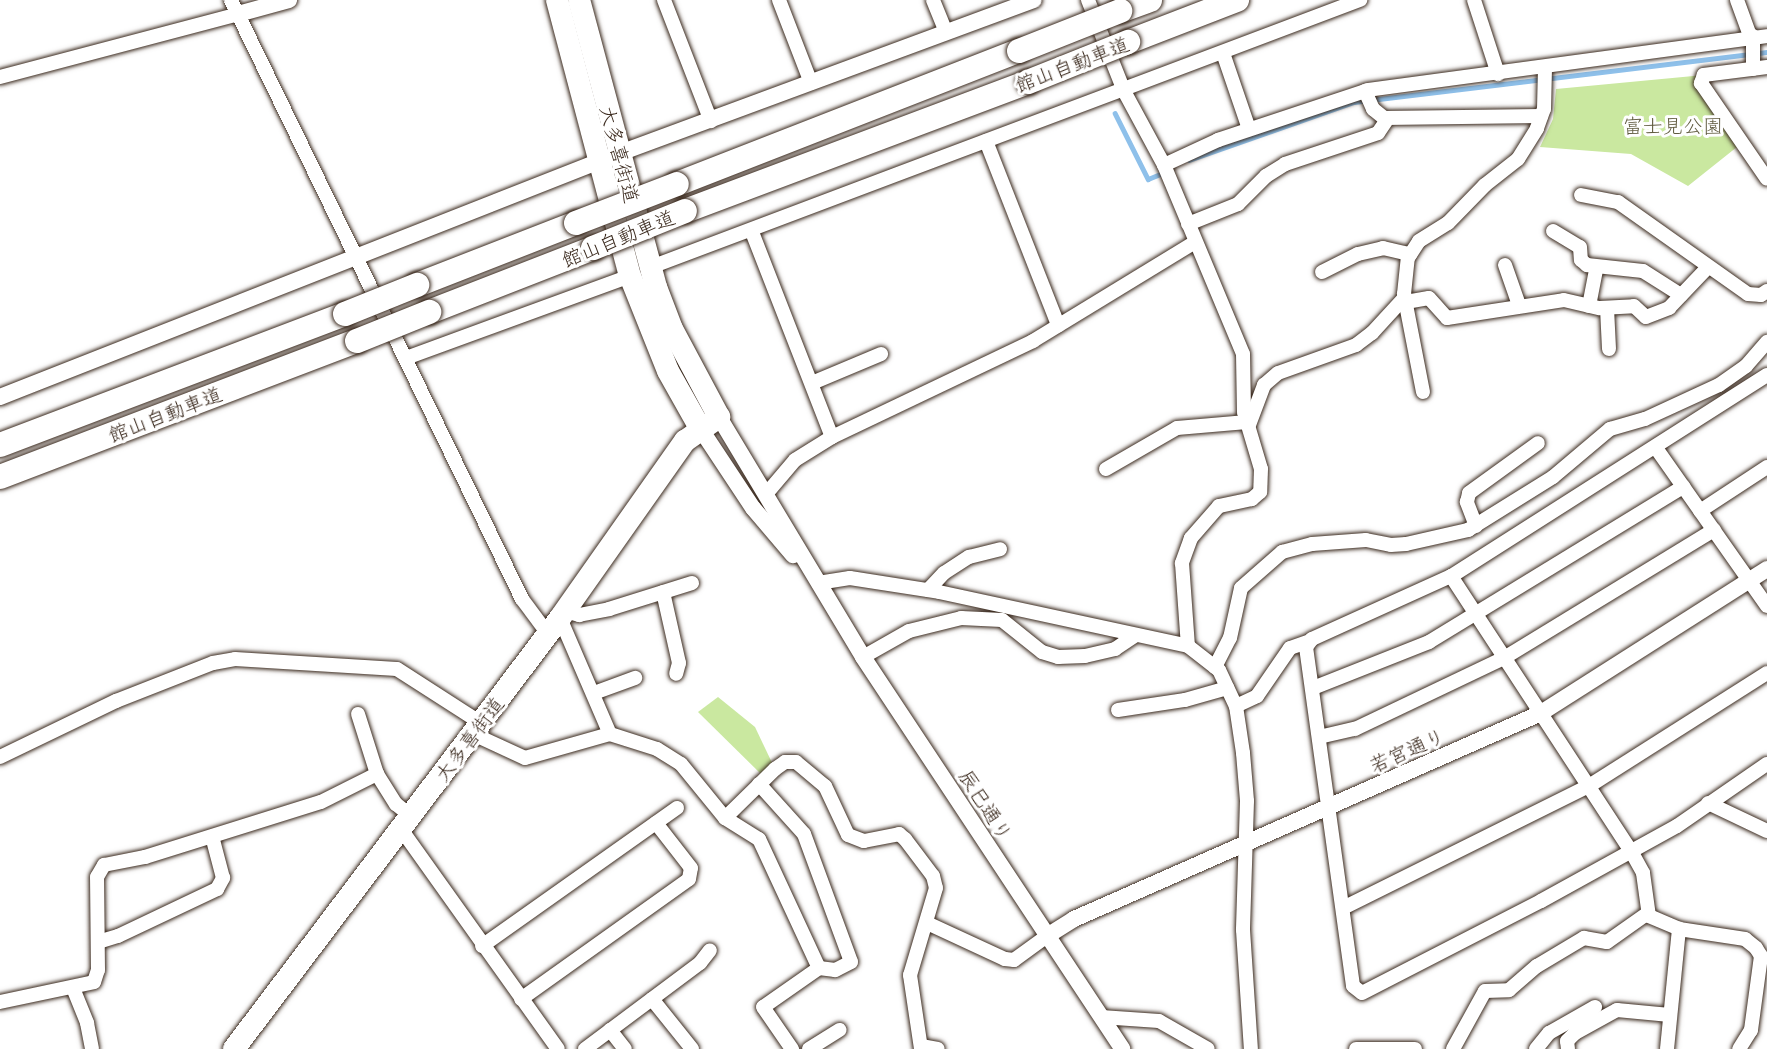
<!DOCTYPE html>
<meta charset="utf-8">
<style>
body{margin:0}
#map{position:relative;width:1767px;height:1049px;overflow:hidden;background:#fff;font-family:"Patrick Hand","Klee One",sans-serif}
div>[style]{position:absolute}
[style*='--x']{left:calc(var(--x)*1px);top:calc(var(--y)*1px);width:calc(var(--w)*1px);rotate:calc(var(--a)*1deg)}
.green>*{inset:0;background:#cae8a0}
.stream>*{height:4.5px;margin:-2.25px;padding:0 2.25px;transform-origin:2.25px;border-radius:2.25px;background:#8ec0ea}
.roads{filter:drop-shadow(0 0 2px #3b2a1e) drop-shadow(0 0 2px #3b2a1e)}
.minor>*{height:14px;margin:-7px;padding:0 7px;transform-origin:7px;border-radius:7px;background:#fff}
.tertiary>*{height:16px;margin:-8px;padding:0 8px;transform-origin:8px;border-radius:8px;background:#fff}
.trunk>*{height:22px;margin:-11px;padding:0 11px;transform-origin:11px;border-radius:11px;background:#fff}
.motorway>*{height:24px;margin:-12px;padding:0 12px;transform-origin:12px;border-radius:12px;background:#fff}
.bridges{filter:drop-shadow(0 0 2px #3b2a1e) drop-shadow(0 0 2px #3b2a1e)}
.motorway-bridge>*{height:24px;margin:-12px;padding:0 12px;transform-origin:12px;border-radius:12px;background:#fff}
span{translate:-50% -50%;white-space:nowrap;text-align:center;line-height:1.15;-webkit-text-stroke:6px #fff;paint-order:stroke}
.street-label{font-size:20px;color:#3b2a1e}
.park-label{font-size:20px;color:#5f5a3e}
</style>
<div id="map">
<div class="green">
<i style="clip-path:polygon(1704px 75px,1742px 143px,1688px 186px,1631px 154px,1540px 147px,1553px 119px,1556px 89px)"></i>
<i style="clip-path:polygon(718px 697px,755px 727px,775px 769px,765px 778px,698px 712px)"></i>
</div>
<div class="stream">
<i style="--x:1115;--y:113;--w:74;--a:63.4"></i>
<i style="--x:1148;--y:179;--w:18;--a:-22"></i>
<i style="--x:1189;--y:160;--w:175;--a:-19.4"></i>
<i style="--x:1354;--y:102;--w:416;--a:-6.9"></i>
</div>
<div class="roads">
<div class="minor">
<i style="--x:231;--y:0;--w:666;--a:64.09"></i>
<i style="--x:522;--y:599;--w:44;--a:53.4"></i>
<i style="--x:664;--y:0;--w:130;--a:68.8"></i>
<i style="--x:779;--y:0;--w:89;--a:68.9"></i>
<i style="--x:933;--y:0;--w:35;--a:68"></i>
<i style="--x:1088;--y:0;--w:98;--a:68.4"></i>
<i style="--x:1124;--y:91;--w:84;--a:61.6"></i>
<i style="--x:1164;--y:165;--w:205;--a:67.3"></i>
<i style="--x:1243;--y:354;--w:58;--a:89"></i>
<i style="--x:1244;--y:412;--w:59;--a:73.4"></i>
<i style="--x:1261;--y:469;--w:23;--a:92"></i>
<i style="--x:1260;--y:492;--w:11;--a:139"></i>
<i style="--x:1252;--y:499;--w:34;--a:168"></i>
<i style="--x:1219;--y:506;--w:43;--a:131.2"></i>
<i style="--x:1191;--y:538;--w:27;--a:110"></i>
<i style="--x:1182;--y:563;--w:83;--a:85.9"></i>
<i style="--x:1474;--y:0;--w:78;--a:72"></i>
<i style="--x:1737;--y:0;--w:38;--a:70"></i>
<i style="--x:1223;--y:53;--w:80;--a:71.1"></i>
<i style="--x:1767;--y:67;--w:64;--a:172.8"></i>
<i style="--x:1704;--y:75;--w:9;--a:111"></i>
<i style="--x:1701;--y:83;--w:116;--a:55.5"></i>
<i style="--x:1753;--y:69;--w:33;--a:-90"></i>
<i style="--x:0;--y:77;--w:246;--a:-14.8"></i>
<i style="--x:1365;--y:91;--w:20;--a:66"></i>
<i style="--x:1373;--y:109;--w:14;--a:39"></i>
<i style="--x:1384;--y:118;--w:157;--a:-0.7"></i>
<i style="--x:986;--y:141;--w:198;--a:68.6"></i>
<i style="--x:1164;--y:165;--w:60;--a:-24.8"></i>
<i style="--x:1218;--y:140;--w:158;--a:-18.4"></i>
<i style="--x:1368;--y:90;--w:403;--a:-7.7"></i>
<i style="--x:1581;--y:195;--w:38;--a:11"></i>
<i style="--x:1618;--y:202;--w:159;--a:35.3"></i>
<i style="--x:1748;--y:294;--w:13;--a:4"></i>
<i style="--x:1761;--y:295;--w:7;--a:-34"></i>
<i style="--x:1188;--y:224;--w:54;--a:-21.8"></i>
<i style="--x:1238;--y:204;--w:40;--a:-45"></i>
<i style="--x:1266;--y:176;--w:22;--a:-32"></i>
<i style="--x:1285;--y:164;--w:98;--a:-18.4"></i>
<i style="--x:1378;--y:133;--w:18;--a:-56"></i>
<i style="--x:1553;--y:231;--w:31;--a:31"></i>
<i style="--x:1580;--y:247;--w:13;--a:86"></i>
<i style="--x:1581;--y:260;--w:8;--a:40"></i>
<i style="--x:1587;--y:265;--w:56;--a:6.1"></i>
<i style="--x:1643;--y:271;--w:45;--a:32.3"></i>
<i style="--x:752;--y:232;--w:220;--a:68.7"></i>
<i style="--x:1505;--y:265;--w:42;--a:70.7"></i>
<i style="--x:651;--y:267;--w:758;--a:-20.64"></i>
<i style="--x:1322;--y:272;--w:40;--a:-26.6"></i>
<i style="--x:1358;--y:254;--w:26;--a:-13"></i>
<i style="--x:1383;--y:248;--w:28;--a:13"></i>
<i style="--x:1406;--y:302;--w:23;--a:-10"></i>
<i style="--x:1429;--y:298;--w:27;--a:48"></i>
<i style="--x:1447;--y:318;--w:118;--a:-8.7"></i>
<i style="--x:1564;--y:300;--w:37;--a:13"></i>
<i style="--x:1600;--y:308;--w:34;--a:-3"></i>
<i style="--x:1634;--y:306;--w:16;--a:43"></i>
<i style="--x:1646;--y:317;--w:25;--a:-21"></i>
<i style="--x:1669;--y:308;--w:57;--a:-46.4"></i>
<i style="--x:1589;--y:306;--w:38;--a:-79"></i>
<i style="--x:1607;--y:308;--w:41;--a:87.2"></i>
<i style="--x:406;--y:358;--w:239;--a:-20.1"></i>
<i style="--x:1767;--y:375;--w:375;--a:147.5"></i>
<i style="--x:1451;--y:576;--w:153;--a:155.6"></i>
<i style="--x:1312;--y:639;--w:10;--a:127"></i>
<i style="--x:1306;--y:647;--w:342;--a:82.1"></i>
<i style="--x:1353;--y:986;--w:11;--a:38"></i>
<i style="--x:1362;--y:993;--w:201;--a:-27.2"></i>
<i style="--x:1541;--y:901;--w:155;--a:-28.9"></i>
<i style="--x:1677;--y:826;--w:109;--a:-34.6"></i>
<i style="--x:812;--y:383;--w:75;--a:-22.8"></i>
<i style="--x:1423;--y:392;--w:100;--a:-101"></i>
<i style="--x:1404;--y:294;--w:36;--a:-84"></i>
<i style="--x:1408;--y:258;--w:20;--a:-57"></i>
<i style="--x:1419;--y:241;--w:34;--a:-32"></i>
<i style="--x:1448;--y:223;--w:53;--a:-45.8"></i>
<i style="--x:1485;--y:185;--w:42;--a:-38.2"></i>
<i style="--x:1518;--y:159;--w:36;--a:-58"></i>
<i style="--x:1537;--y:128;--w:20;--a:-70"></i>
<i style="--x:1544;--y:109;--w:41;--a:-88.6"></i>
<i style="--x:1249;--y:425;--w:43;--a:-69.4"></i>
<i style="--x:1264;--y:385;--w:18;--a:-41"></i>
<i style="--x:1278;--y:373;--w:83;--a:-19.7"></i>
<i style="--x:1356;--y:345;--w:20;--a:-37"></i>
<i style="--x:1372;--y:333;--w:49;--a:-47.5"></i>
<i style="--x:1656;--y:448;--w:193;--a:54.9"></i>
<i style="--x:1106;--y:469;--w:82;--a:-30"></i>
<i style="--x:1177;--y:428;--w:70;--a:-4.9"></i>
<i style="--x:767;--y:493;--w:43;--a:-49.7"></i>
<i style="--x:795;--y:460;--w:44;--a:-31.9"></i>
<i style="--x:832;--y:437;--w:223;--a:-25.5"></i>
<i style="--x:1033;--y:341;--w:190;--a:-31.4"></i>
<i style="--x:1700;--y:511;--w:80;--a:-33.3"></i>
<i style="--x:1476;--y:526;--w:26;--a:-111"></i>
<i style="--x:1467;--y:502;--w:9;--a:-77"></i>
<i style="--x:1469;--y:493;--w:85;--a:-35.9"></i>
<i style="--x:1451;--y:576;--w:329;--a:56.8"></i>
<i style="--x:1631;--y:851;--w:25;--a:61"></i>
<i style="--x:1643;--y:873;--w:43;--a:82.1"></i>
<i style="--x:1649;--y:916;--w:33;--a:23"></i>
<i style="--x:1679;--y:929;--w:67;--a:8.6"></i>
<i style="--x:1745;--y:939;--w:14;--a:39"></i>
<i style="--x:1756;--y:948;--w:9;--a:58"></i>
<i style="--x:1761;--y:956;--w:75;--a:97.7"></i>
<i style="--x:1751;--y:1030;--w:22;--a:122"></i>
<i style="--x:818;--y:583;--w:32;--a:-9"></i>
<i style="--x:850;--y:578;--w:90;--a:8.9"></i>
<i style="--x:939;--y:592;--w:255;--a:12.2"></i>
<i style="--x:1188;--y:646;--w:39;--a:38"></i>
<i style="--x:1219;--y:670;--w:40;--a:65"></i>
<i style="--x:1236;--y:706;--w:48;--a:81.5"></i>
<i style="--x:1243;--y:753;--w:48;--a:85.2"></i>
<i style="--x:1247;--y:801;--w:129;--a:91.8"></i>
<i style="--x:1243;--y:930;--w:119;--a:86.2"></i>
<i style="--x:928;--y:590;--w:23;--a:-47"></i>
<i style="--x:944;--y:573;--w:30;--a:-33"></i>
<i style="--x:969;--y:557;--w:32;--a:-14"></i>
<i style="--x:663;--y:592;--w:73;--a:77.3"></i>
<i style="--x:679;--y:663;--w:11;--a:105"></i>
<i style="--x:565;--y:611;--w:15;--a:16"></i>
<i style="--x:579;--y:615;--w:31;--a:-11"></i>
<i style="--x:609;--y:609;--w:87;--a:-17.4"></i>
<i style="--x:560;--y:618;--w:126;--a:66.7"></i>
<i style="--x:610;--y:734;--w:49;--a:17.7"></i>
<i style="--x:657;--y:749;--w:28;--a:32"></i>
<i style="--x:681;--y:764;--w:70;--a:50.8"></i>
<i style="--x:725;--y:818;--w:40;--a:32"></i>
<i style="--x:759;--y:839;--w:142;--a:65.1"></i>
<i style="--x:819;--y:968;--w:68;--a:145.1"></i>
<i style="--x:763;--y:1007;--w:51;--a:55.4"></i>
<i style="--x:863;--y:657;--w:53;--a:-29.5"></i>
<i style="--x:909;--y:631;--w:54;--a:-14"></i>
<i style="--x:961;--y:618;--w:41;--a:2.8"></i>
<i style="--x:1002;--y:620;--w:51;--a:38.7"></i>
<i style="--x:1042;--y:652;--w:17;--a:17"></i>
<i style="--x:1058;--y:657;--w:27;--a:-2"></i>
<i style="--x:1085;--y:656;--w:31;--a:-13"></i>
<i style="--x:1115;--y:649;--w:23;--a:-34"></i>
<i style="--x:1215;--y:667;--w:33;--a:-63"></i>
<i style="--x:1230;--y:638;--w:51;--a:-77.6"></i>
<i style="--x:1241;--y:588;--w:55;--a:-41.3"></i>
<i style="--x:1282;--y:552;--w:31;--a:-15"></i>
<i style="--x:1312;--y:544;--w:54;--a:-4.2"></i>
<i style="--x:1366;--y:540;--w:25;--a:11"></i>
<i style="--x:1391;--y:545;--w:15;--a:-4"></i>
<i style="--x:1406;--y:544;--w:64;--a:-12.7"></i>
<i style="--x:1468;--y:530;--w:100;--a:-31.9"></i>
<i style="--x:1553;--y:477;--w:75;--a:-40.1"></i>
<i style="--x:1610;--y:429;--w:36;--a:-16"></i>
<i style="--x:1645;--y:419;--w:81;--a:-24.7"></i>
<i style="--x:1719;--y:385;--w:33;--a:-35"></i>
<i style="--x:1746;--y:366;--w:32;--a:-49"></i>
<i style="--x:1313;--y:688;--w:125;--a:-21.6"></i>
<i style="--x:1429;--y:642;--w:298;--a:-31.4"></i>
<i style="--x:594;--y:693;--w:44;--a:-20.1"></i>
<i style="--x:1236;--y:706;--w:23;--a:-25"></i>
<i style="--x:1257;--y:696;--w:58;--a:-55.5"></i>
<i style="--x:1290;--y:648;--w:21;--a:-19"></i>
<i style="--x:1118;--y:710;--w:68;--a:-8.5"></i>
<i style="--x:1185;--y:700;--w:44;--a:-15.9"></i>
<i style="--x:358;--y:714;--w:63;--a:72.4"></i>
<i style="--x:377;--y:774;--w:36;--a:58"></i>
<i style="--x:396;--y:804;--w:19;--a:39"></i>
<i style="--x:473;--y:734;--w:57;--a:24.8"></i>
<i style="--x:525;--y:758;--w:88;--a:-15.8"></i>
<i style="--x:1319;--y:737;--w:37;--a:-13"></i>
<i style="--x:1355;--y:729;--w:165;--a:-25.5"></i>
<i style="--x:1504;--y:658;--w:246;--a:-31.4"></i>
<i style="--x:0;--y:757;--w:129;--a:-25.8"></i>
<i style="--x:116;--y:701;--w:104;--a:-21.4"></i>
<i style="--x:213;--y:663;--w:22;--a:-10"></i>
<i style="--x:235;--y:659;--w:162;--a:3.5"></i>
<i style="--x:397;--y:669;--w:100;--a:32.7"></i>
<i style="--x:759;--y:784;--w:67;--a:48"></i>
<i style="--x:804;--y:834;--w:136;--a:69.8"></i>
<i style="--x:851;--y:962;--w:18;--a:153"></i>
<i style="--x:835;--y:970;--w:16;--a:-173"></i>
<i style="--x:1708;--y:803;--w:65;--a:25.4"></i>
<i style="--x:725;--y:818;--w:70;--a:-44.4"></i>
<i style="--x:775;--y:769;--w:12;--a:-35"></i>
<i style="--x:785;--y:762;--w:11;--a:0"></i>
<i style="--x:796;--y:762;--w:38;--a:40"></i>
<i style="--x:825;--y:786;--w:54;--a:64.9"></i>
<i style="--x:848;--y:835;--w:17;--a:21"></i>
<i style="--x:864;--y:841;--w:36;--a:-11"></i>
<i style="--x:899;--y:834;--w:8;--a:40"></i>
<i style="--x:905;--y:839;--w:46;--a:52.9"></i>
<i style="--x:933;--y:876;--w:12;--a:76"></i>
<i style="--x:936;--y:888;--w:91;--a:106.6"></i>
<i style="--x:910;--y:975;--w:75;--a:81.5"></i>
<i style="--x:401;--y:829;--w:270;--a:54.5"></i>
<i style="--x:1345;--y:907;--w:272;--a:-26.4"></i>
<i style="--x:1589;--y:786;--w:211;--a:-32.4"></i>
<i style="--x:927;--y:923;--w:86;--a:24.8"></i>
<i style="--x:1005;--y:959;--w:9;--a:6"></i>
<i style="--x:1014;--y:960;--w:41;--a:-36"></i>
<i style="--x:98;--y:942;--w:21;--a:-17"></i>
<i style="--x:118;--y:936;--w:110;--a:-25.4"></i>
<i style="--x:217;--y:889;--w:13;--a:-61"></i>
<i style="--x:223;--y:878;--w:43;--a:-104.7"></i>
<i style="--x:482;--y:946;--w:239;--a:-35.3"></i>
<i style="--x:73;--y:988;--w:38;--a:68"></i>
<i style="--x:87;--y:1023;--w:26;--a:79"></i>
<i style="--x:521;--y:999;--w:206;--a:-35.5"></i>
<i style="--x:689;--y:879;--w:11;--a:-80"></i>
<i style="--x:691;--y:868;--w:57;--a:-127.9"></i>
<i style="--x:652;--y:999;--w:64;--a:51.3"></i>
<i style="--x:0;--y:1002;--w:96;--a:-12"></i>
<i style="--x:94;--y:982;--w:13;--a:-72"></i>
<i style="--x:98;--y:970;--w:93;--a:-90.6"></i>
<i style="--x:97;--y:877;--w:14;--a:-60"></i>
<i style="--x:104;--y:865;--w:42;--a:-11"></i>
<i style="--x:145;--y:857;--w:184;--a:-17.4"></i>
<i style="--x:321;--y:802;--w:63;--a:-26.6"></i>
<i style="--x:1101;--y:1017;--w:58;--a:3.9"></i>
<i style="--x:1159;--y:1021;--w:56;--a:29.7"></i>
<i style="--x:610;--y:1030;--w:24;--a:52"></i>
<i style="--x:921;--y:1046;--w:17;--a:10"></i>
<i style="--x:585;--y:1049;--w:144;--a:-36.8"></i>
<i style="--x:700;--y:963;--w:16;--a:-52"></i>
<i style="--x:809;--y:1049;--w:36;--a:-32"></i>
<i style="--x:1356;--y:1049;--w:59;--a:0"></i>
<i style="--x:1453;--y:1049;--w:66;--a:-61.1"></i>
<i style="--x:1485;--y:991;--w:24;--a:-2"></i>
<i style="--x:1509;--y:990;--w:37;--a:-41"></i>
<i style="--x:1537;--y:966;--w:55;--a:-30.8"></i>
<i style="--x:1584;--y:938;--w:23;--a:10"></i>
<i style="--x:1607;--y:942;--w:50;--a:-35.3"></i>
<i style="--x:1536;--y:1049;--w:21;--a:-51"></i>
<i style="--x:1549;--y:1033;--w:53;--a:-29.5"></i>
<i style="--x:1568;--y:1049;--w:8;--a:-97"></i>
<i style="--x:1567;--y:1041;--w:11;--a:-45"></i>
<i style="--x:1575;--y:1033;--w:48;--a:-28.7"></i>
<i style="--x:1617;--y:1010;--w:53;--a:5.4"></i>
<i style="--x:1667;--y:1049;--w:121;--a:-84.3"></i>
</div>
<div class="tertiary">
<i style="--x:238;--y:14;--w:53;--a:-15.4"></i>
<i style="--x:0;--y:397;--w:666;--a:-21.48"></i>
<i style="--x:620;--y:153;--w:441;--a:-20.3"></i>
<i style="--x:719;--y:417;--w:280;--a:59"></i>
<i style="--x:863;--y:657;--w:470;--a:56.5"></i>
<i style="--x:700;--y:428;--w:96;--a:56.5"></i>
<i style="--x:753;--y:508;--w:62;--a:49.6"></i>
<i style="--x:1047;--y:936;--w:32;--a:-32"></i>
<i style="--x:1074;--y:919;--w:510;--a:-23.8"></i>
<i style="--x:1541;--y:713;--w:268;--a:-32.5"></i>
</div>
<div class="trunk">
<i style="--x:557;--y:0;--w:285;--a:75.2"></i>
<i style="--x:630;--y:276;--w:102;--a:68.2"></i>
<i style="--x:668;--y:371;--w:65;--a:60.7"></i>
<i style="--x:234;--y:1049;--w:540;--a:-52.9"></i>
<i style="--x:560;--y:618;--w:217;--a:-54.8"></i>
<i style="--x:685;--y:441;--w:42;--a:-35.2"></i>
<i style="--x:719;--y:417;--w:100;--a:-118.1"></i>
<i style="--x:672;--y:329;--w:45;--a:-110.9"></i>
<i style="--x:656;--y:287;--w:297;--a:-105"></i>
</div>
<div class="motorway">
<i style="--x:1120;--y:11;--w:32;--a:-20"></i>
<i style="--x:1128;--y:42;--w:117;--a:-21.1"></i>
<i style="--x:677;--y:184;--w:367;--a:-21.3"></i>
<i style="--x:685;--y:211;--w:366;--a:-20.6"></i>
<i style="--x:417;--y:285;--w:171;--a:-21.3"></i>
<i style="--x:429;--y:312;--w:176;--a:-21.3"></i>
<i style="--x:0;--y:445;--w:369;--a:-20.8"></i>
<i style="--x:0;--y:477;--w:382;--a:-20.9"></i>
</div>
</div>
<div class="bridges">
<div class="motorway-bridge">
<i style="--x:1019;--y:51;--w:109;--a:-21.6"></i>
<i style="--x:1028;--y:82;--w:108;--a:-21.8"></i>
<i style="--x:576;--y:223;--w:108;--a:-21.1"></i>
<i style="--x:593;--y:248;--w:99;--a:-21.9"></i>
<i style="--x:345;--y:314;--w:78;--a:-21.9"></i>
<i style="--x:357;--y:341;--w:78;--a:-21.9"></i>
</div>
</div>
<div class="street-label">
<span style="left:1072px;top:64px;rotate:-21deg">館山自動車道</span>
<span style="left:620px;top:154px;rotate:75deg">大多喜街道</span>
<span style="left:618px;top:238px;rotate:-22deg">館山自動車道</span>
<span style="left:165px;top:414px;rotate:-21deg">館山自動車道</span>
<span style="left:469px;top:739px;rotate:-53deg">大多喜街道</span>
<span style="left:1407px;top:750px;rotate:-24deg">若宮通り</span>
<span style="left:986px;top:805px;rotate:57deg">辰巳通り</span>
</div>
<div class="park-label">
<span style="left:1673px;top:125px">富士見公園</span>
</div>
</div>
